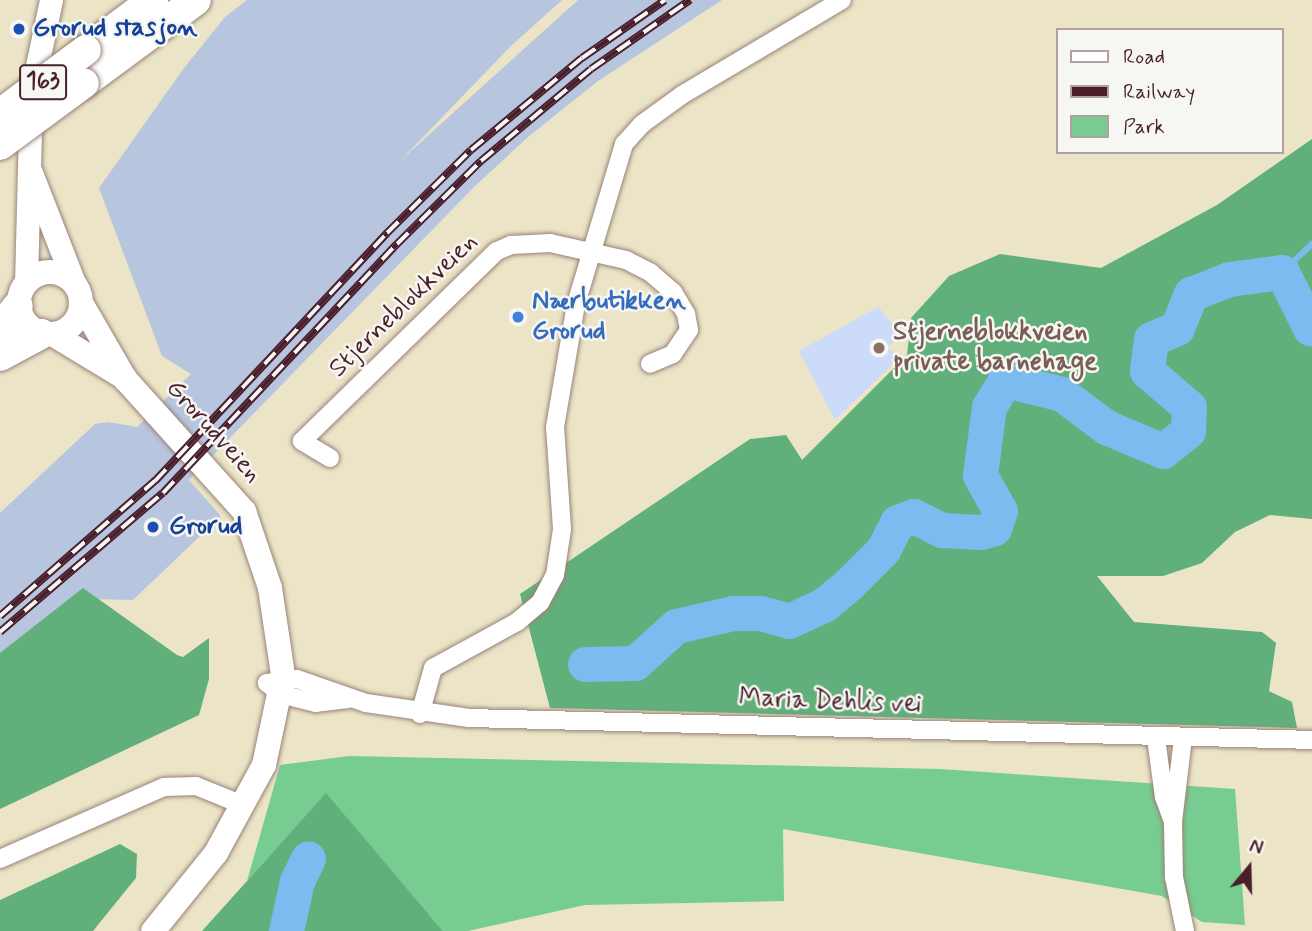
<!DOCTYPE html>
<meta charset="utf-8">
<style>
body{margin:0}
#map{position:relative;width:1312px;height:931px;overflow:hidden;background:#ebe4c7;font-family:Mynerve,sans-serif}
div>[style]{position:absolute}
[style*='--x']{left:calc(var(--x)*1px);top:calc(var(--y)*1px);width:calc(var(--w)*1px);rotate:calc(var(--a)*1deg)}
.built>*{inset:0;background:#ccdbf9}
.industrial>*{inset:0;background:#b8c5de}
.green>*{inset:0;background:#77cd91}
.forest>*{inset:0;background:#61b07b}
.stream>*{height:6px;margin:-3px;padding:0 3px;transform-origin:3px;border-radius:3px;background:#7bbbef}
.river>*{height:35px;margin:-17.5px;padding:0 17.5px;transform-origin:17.5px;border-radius:17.5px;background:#7bbbef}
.roads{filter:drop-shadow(0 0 2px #9a8279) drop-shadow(0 0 2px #9a8279)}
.minor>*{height:18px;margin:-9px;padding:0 9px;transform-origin:9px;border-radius:9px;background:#fff}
.tertiary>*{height:23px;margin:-11.5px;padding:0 11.5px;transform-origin:11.5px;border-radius:11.5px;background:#fff}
.secondary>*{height:24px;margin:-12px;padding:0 12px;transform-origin:12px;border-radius:12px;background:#fff}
.secondary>.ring{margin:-12px;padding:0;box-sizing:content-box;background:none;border:24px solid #fff;border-radius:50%}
.trunk>*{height:30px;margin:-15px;padding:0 15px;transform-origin:15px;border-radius:15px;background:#fff}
.rail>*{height:8px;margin-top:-4px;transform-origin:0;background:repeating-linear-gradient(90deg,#f6f6f2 0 16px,#4a1f2b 0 32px);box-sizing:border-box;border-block:2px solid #4a1f2b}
.bridges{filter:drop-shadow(0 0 2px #9a8279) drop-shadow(0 0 2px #9a8279)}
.trunk-bridge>*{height:30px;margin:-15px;padding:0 15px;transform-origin:15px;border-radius:15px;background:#fff}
.dots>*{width:19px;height:19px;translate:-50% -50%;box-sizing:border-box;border:4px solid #f6f6f2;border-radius:50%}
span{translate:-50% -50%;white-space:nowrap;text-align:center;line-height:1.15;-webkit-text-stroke:5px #f6f6f2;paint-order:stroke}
.shield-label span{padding:2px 5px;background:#f6f6f2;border:2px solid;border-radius:5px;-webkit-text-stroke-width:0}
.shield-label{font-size:24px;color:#4a1f2b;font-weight:700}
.transit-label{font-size:26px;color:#164399;font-weight:700}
.left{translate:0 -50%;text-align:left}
.shop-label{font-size:26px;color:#366cbe;font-weight:700}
.street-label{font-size:26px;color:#4a1f2b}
.education-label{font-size:26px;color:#785e54;font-weight:700}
.legend{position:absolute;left:1056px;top:28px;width:228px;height:126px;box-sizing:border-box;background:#f6f6f2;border:2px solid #b1a0a2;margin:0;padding:9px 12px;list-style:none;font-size:21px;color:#4a1f2b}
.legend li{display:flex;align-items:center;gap:14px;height:35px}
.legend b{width:35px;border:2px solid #b1a0a2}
.north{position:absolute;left:1214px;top:833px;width:70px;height:70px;-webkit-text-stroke:5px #f6f6f2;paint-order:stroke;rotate:19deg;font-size:19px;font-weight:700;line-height:28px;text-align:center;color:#4a1f2b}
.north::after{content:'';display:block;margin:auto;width:24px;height:32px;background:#4a1f2b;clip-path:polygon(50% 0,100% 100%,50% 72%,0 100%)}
</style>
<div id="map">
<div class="built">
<i style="clip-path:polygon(878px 307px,902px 334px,888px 347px,899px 358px,835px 420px,799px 351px)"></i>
</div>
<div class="industrial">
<i style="clip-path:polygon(247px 0,562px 0,512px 45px,401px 160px,578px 0,722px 0,598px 81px,528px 137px,474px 187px,189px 480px,221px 516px,133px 600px,90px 599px,0 660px,0 513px,95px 424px,108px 422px,137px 427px,191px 374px,162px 356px,99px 188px,184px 68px,225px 17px)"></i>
</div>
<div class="green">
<i style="clip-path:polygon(349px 756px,940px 769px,1235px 789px,1245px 925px,1202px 922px,1162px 896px,783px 829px,784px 901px,585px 905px,468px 931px,443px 931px,326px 794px,247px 881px,280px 765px)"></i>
</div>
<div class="forest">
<i style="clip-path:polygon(1312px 139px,1312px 519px,1270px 515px,1235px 532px,1202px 563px,1163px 576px,1097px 576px,1134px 622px,1262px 632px,1276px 643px,1269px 691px,1292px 702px,1297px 728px,550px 708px,520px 594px,750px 439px,786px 435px,802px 460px,907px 355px,911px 318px,949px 276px,1000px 254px,1101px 268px,1217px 205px)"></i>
<i style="clip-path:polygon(83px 588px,177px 655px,183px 657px,209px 638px,209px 679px,199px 715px,0 809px,0 653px)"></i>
<i style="clip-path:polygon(326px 793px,443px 931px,202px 931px,247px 881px)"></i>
<i style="clip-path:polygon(120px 844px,137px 854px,136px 878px,93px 931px,0 931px,0 900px)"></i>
</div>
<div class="stream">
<i style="--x:1282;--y:272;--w:41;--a:-43"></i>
</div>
<div class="river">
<i style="--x:585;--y:664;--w:50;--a:-1.1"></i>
<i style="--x:635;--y:663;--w:55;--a:-42.1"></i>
<i style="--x:676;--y:626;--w:58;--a:-12.8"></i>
<i style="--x:733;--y:613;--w:27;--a:0"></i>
<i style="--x:760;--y:613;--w:30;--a:15"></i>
<i style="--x:789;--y:621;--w:40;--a:-25"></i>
<i style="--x:825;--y:604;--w:31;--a:-40"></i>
<i style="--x:849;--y:584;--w:48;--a:-45"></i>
<i style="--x:883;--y:550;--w:31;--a:-63"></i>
<i style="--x:897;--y:522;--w:18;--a:-19"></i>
<i style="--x:914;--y:516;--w:31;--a:27"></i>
<i style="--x:942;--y:530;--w:39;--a:3"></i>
<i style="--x:981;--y:532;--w:14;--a:-17"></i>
<i style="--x:994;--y:528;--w:18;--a:-71"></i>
<i style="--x:1000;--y:511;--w:41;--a:-119.1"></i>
<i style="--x:980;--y:475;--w:69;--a:-82.5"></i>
<i style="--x:989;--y:407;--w:31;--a:-59"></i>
<i style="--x:1005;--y:380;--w:59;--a:13.8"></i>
<i style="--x:1062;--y:394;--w:55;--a:36.9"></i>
<i style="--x:1106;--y:427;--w:62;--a:22.8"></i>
<i style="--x:1163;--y:451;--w:32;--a:-39"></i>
<i style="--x:1188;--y:431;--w:24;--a:-88"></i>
<i style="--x:1189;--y:407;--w:55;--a:-139.4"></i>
<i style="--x:1147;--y:371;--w:32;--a:-83"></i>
<i style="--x:1151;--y:339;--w:28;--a:-23"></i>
<i style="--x:1177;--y:328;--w:37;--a:-68"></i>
<i style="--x:1191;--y:294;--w:41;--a:-21.5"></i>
<i style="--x:1229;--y:279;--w:53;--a:-7.5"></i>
<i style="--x:1282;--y:272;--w:63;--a:63.4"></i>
<i style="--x:286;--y:931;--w:51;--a:-77.6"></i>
<i style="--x:297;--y:881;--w:25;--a:-64"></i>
</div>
<div class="roads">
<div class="minor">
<i style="--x:330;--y:458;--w:33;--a:-149"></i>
<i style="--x:302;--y:441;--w:272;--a:-44.3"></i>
<i style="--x:497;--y:251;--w:15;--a:-23"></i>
<i style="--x:511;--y:245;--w:39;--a:-3"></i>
<i style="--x:550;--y:243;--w:78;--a:12.6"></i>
<i style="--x:626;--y:260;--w:28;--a:27"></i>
<i style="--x:651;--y:273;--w:29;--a:41"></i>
<i style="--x:673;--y:292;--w:26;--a:59"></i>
<i style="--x:686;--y:314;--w:16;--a:79"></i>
<i style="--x:689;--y:330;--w:29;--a:124"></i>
<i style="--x:673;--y:354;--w:25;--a:157"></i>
<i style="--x:348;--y:699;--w:32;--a:173"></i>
<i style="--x:316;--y:703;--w:36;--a:-166"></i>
<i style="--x:281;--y:694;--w:18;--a:-142"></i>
<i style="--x:267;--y:683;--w:30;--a:-8"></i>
<i style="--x:297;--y:679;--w:73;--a:19.2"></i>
<i style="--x:366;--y:703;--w:104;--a:8.3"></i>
<i style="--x:469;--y:718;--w:843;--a:1.49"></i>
<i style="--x:420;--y:714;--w:48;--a:-74.2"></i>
<i style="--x:433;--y:668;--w:96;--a:-28.7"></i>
<i style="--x:517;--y:622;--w:30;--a:-40"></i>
<i style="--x:540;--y:603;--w:32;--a:-62"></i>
<i style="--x:555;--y:575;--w:47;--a:-81.3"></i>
<i style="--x:562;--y:529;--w:102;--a:-93.9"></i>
<i style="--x:555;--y:427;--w:125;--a:-80.3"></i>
<i style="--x:576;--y:304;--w:167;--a:-73.3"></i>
<i style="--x:624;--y:144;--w:27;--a:-48"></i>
<i style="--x:642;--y:124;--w:49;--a:-35.9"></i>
<i style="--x:682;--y:95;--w:186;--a:-30.7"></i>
<i style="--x:1156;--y:738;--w:60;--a:82.3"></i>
<i style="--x:1164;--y:797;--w:27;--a:70"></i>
<i style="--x:1183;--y:738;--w:85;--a:96.8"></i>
<i style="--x:1173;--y:822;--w:55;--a:89"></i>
<i style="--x:1174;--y:877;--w:55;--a:78.5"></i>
<i style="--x:0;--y:859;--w:179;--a:-23.7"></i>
<i style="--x:164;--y:787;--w:32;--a:-2"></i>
<i style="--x:196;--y:786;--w:51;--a:22"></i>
</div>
<div class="tertiary">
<i style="--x:30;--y:170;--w:121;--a:68.7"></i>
<i style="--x:26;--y:283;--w:189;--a:-88.5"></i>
<i style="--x:31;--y:94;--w:96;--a:-78"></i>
</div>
<div class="secondary">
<i class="ring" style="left:19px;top:272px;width:38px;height:38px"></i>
<i style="--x:81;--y:303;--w:88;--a:59.9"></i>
<i style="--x:125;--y:379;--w:178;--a:48"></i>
<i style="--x:244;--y:511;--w:81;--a:71.3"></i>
<i style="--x:270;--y:588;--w:88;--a:81.5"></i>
<i style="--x:283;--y:675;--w:92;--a:101.9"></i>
<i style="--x:264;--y:765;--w:100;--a:118.6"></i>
<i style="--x:216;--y:853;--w:100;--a:128.9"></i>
<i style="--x:54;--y:335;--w:83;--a:31.2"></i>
</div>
<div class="trunk">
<i style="--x:86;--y:50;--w:84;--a:-36.7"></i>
<i style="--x:84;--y:83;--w:139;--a:-36.5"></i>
<i style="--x:0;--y:328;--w:28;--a:-51"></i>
<i style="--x:0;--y:356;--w:47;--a:-28.2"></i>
</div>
</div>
<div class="rail">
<i style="--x:0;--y:616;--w:206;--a:-41.1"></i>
<i style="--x:155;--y:481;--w:340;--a:-46.9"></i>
<i style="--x:387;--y:233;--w:118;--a:-44.7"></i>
<i style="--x:471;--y:150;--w:144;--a:-39.7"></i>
<i style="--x:582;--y:58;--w:101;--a:-34.9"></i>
<i style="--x:0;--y:632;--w:214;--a:-40.5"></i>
<i style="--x:163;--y:493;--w:342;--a:-46.8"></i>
<i style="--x:397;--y:244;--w:118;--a:-44.7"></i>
<i style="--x:481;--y:161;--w:143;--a:-39.9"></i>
<i style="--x:591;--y:69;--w:121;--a:-34.9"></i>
</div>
<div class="bridges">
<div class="trunk-bridge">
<i style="--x:0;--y:114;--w:107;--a:-36.7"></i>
<i style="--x:0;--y:145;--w:104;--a:-36.4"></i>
</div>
</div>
<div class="dots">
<i style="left:19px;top:29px;background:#1a4fb4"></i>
<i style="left:518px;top:317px;background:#3f7fe0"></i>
<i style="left:879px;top:348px;background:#8d6e63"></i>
<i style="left:153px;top:527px;background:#1a4fb4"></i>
</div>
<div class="shield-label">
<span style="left:43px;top:82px">163</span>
</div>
<div class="transit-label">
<span class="left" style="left:33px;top:29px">Grorud stasjon</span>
<span class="left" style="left:169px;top:527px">Grorud</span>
</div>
<div class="shop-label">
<span class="left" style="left:532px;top:317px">Nærbutikken<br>Grorud</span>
</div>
<div class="street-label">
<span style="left:404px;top:306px;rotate:-44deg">Stjerneblokkveien</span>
<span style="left:213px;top:432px;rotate:48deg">Grorudveien</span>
<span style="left:830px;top:702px;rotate:2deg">Maria Dehlis vei</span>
</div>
<div class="education-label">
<span class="left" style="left:893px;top:348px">Stjerneblokkveien<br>private barnehage</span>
</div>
<ul class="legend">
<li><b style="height:9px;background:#fff"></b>Road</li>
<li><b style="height:9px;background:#4a1f2b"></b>Railway</li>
<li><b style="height:19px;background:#77cd91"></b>Park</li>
</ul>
<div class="north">N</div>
</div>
